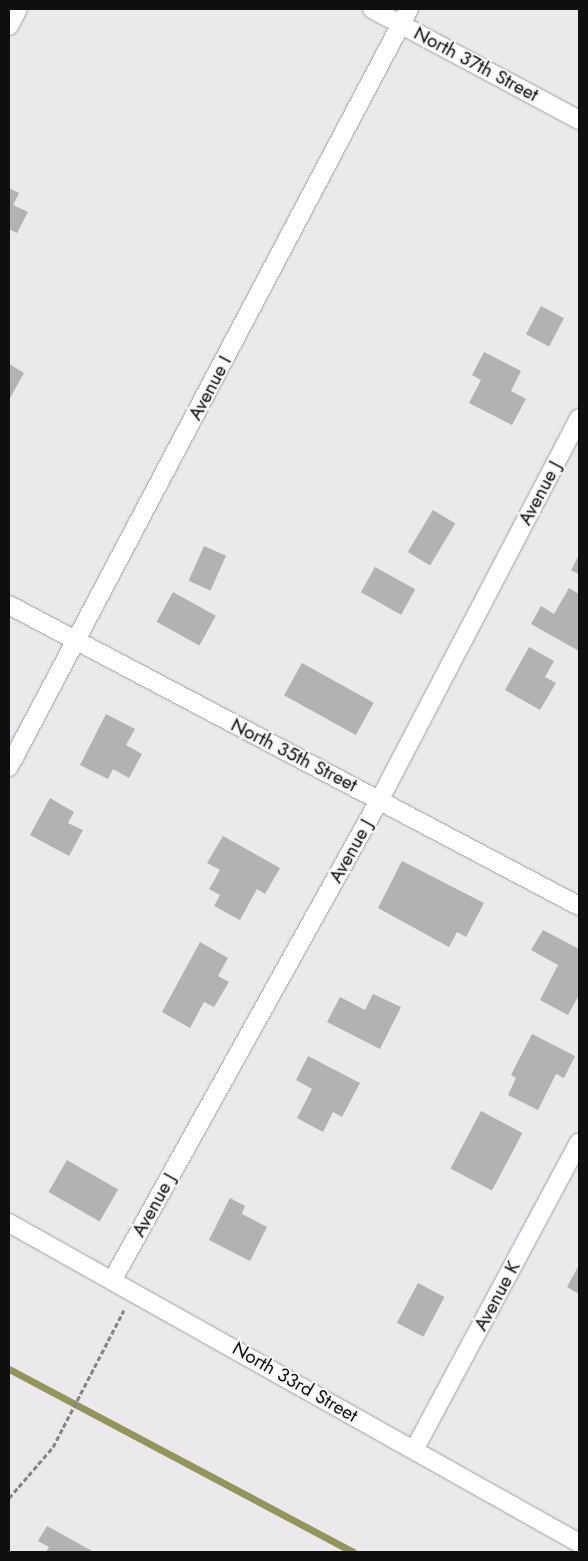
<!DOCTYPE html>
<style>
body{margin:0}
#map{position:relative;width:588px;height:1561px;overflow:hidden;background:#ece9ed;font-family:Jost,sans-serif}
div>[style]{position:absolute}
[style*='--x']{left:calc(var(--x)*1px);top:calc(var(--y)*1px);width:calc(var(--w)*1px);rotate:calc(var(--a)*1deg)}
.stream>*{height:7px;margin:-3.5px;padding:0 3.5px;transform-origin:3.5px;border-radius:3.5px;background:#92965d}
.building>*{inset:0;background:#b4b1b4;transform-origin:0 0}
.path>*{height:3px;margin-top:-1.5px;transform-origin:0;background:repeating-linear-gradient(90deg,#858386 0 5px,transparent 0 7.5px)}
.roads{filter:drop-shadow(0 0 1px #a09ea1) drop-shadow(0 0 1px #a09ea1)}
.street>*{height:18px;margin:-9px;padding:0 9px;transform-origin:9px;border-radius:9px;background:#fff}
span{translate:-50% -50%;white-space:nowrap;text-align:center;line-height:1.15;-webkit-text-stroke:4px #f9f6fa;paint-order:stroke}
.street-label{font-size:19px;color:#100f10}
.frame{position:absolute;inset:0;border:10px solid #100f10;pointer-events:none}
</style>
<div id="map">
<div class="stream">
<i style="--x:9;--y:1369;--w:390;--a:28"></i>
</div>
<div class="building">
<i style="clip-path:polygon(9px 188px,19px 193px,13px 205px,28px 212px,17px 233px,9px 229px)"></i>
<i style="left:541px;top:306px;width:26px;height:32px;rotate:28deg"></i>
<i style="clip-path:polygon(484px 352px,521px 371px,511px 391px,526px 399px,512px 425px,469px 403px,481px 380px,472px 375px)"></i>
<i style="clip-path:polygon(9px 364px,24px 373px,9px 400px)"></i>
<i style="left:433px;top:510px;width:26px;height:49px;rotate:31deg"></i>
<i style="left:204px;top:546px;width:24px;height:38px;rotate:24deg"></i>
<i style="clip-path:polygon(579px 555px,579px 574px,571px 570px)"></i>
<i style="left:375px;top:567px;width:46px;height:29px;rotate:29deg"></i>
<i style="clip-path:polygon(569px 588px,579px 594px,579px 651px,531px 624px,541px 606px,554px 614px)"></i>
<i style="left:173px;top:592px;width:49px;height:34px;rotate:29deg"></i>
<i style="clip-path:polygon(529px 647px,554px 661px,545px 677px,556px 683px,540px 710px,505px 690px)"></i>
<i style="left:302px;top:663px;width:82px;height:37px;rotate:29deg"></i>
<i style="clip-path:polygon(106px 714px,135px 729px,126px 745px,142px 754px,129px 778px,113px 769px,108px 779px,80px 765px)"></i>
<i style="clip-path:polygon(50px 798px,74px 812px,68px 823px,83px 830px,69px 856px,30px 835px)"></i>
<i style="clip-path:polygon(223px 836px,280px 868px,265px 894px,257px 889px,240px 920px,214px 906px,220px 895px,209px 889px,220px 870px,207px 863px)"></i>
<i style="clip-path:polygon(402px 861px,484px 903px,466px 937px,457px 932px,449px 947px,378px 908px)"></i>
<i style="clip-path:polygon(543px 930px,579px 949px,579px 995px,568px 1015px,540px 1000px,558px 965px,531px 950px)"></i>
<i style="clip-path:polygon(200px 942px,228px 958px,218px 976px,229px 982px,214px 1007px,204px 1002px,190px 1028px,162px 1012px)"></i>
<i style="clip-path:polygon(373px 994px,401px 1007px,380px 1049px,327px 1022px,340px 997px,365px 1010px)"></i>
<i style="clip-path:polygon(532px 1034px,575px 1056px,564px 1078px,556px 1074px,538px 1110px,508px 1095px,516px 1078px,511px 1075px)"></i>
<i style="clip-path:polygon(308px 1056px,360px 1083px,342px 1117px,333px 1112px,323px 1132px,297px 1118px,312px 1089px,296px 1080px)"></i>
<i style="left:481px;top:1111px;width:47px;height:65px;rotate:28deg"></i>
<i style="left:67px;top:1160px;width:59px;height:37px;rotate:30deg"></i>
<i style="clip-path:polygon(230px 1198px,245px 1206px,242px 1214px,267px 1227px,250px 1261px,209px 1240px)"></i>
<i style="clip-path:polygon(579px 1265px,579px 1294px,567px 1287px)"></i>
<i style="left:418px;top:1283px;width:30px;height:45px;rotate:28deg"></i>
<i style="clip-path:polygon(47px 1526px,94px 1552px,46px 1552px,49px 1547px,38px 1541px)"></i>
</div>
<div class="path">
<i style="--x:9;--y:1498;--w:67;--a:-49.2"></i>
<i style="--x:53;--y:1447;--w:154;--a:-62.6"></i>
</div>
<div class="roads">
<div class="street">
<i style="--x:372;--y:9;--w:235;--a:28.2"></i>
<i style="--x:9;--y:26;--w:19;--a:-62"></i>
<i style="--x:9;--y:605;--w:645;--a:27.84"></i>
<i style="--x:9;--y:767;--w:857;--a:-62.18"></i>
<i style="--x:9;--y:1223;--w:654;--a:29.31"></i>
<i style="--x:113;--y:1279;--w:549;--a:-60.92"></i>
<i style="--x:380;--y:799;--w:430;--a:-62.4"></i>
<i style="--x:414;--y:1450;--w:349;--a:-61.8"></i>
</div>
</div>
<div class="street-label">
<span style="left:476px;top:64px;rotate:28deg">North 37th Street</span>
<span style="left:210px;top:388px;rotate:-62deg">Avenue I</span>
<span style="left:540px;top:493px;rotate:-62deg">Avenue J</span>
<span style="left:294px;top:755px;rotate:27deg">North 35th Street</span>
<span style="left:351px;top:851px;rotate:-61deg">Avenue J</span>
<span style="left:154px;top:1205px;rotate:-61deg">Avenue J</span>
<span style="left:497px;top:1296px;rotate:-62deg">Avenue K</span>
<span style="left:295px;top:1382px;rotate:30deg">North 33rd Street</span>
</div>
<div class="frame"></div>
</div>
